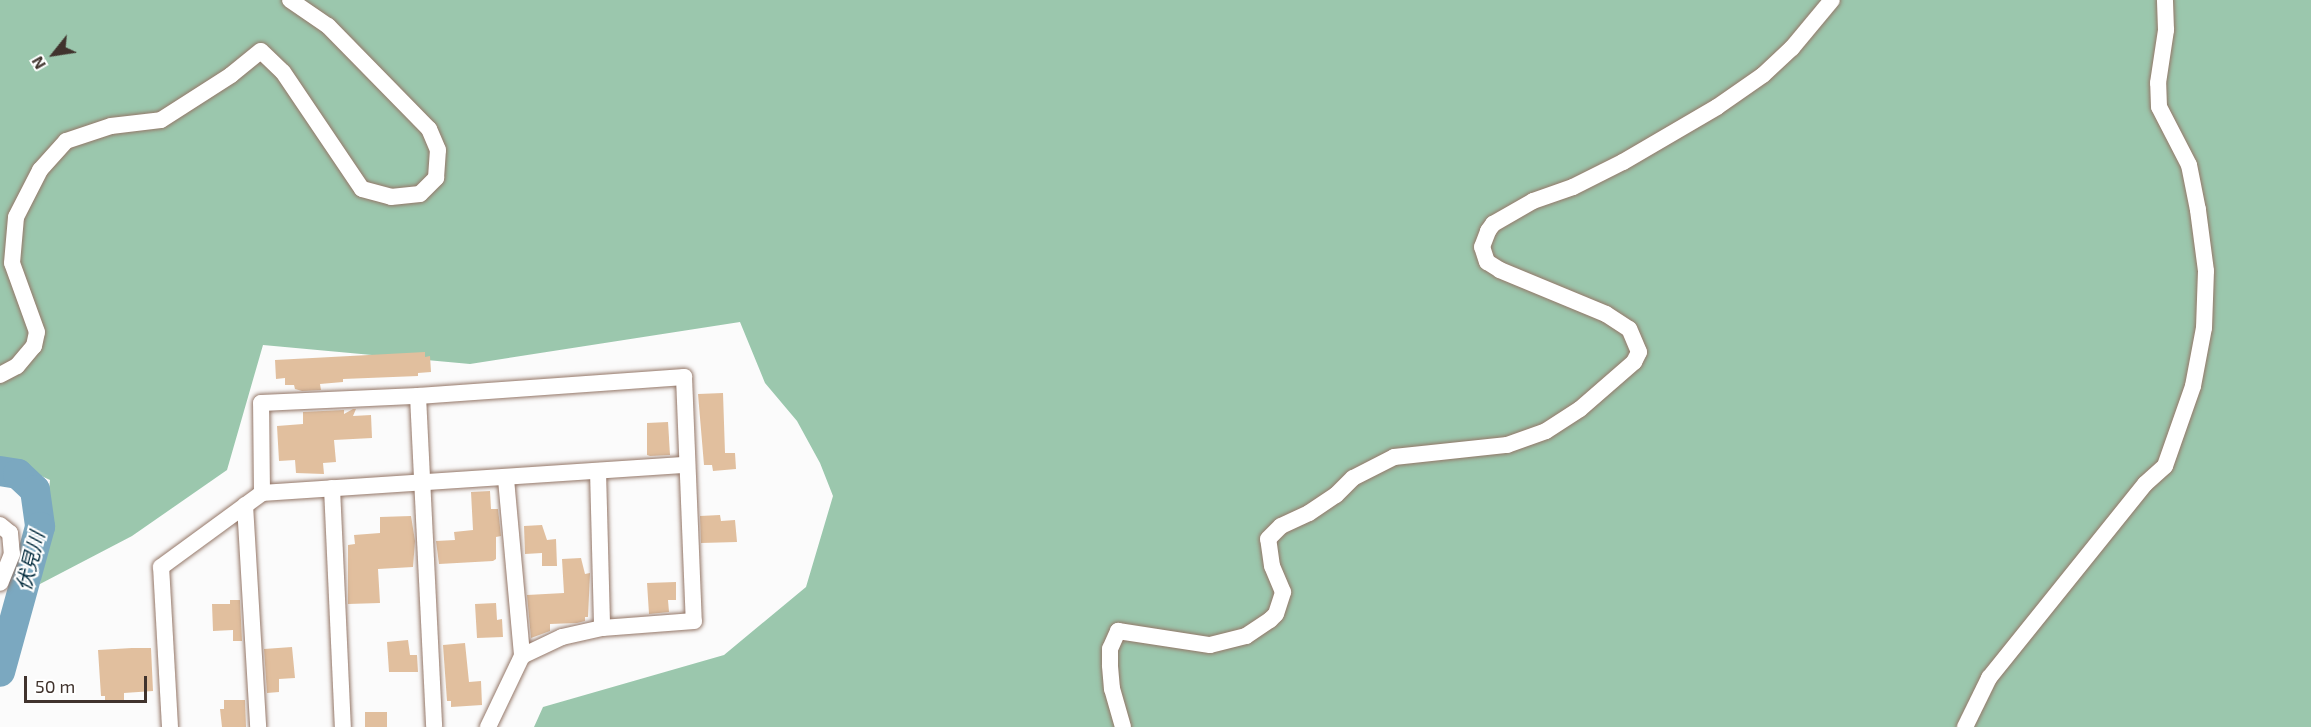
<!DOCTYPE html>
<meta charset="utf-8">
<style>
body{margin:0}
#map{position:relative;width:2311px;height:727px;overflow:hidden;background:#fbfbfb;font-family:"Exo 2","Noto Sans JP",sans-serif}
div>[style]{position:absolute}
[style*='--x']{left:calc(var(--x)*1px);top:calc(var(--y)*1px);width:calc(var(--w)*1px);rotate:calc(var(--a)*1deg)}
.forest>*{inset:0;background:#9bc7ad}
.river>*{height:30px;margin:-15px;padding:0 15px;transform-origin:15px;border-radius:15px;background:#7ba8c0}
.building>*{inset:0;background:#e1bf9e;transform-origin:0 0}
.roads{filter:drop-shadow(0 0 2px #947768) drop-shadow(0 0 2px #947768)}
.street>*{height:16px;margin:-8px;padding:0 8px;transform-origin:8px;border-radius:8px;background:#fff}
span{translate:-50% -50%;white-space:nowrap;text-align:center;line-height:1.15;-webkit-text-stroke:4.5px #fff;paint-order:stroke}
.water-label{font-size:20px;color:#052d3f;font-style:italic}
.north{position:absolute;left:24px;top:24px;width:60px;height:60px;-webkit-text-stroke:4px #fff;paint-order:stroke;rotate:240deg;font-size:16px;font-weight:700;line-height:24px;text-align:center;color:#40332d}
.north::after{content:'';display:block;margin:auto;width:21px;height:27px;background:#40332d;clip-path:polygon(50% 0,100% 100%,50% 72%,0 100%)}
.scale{position:absolute;left:24px;top:676px;width:123px;height:27px;box-sizing:border-box;border:3px solid #40332d;border-top:0;padding-left:8px;font-size:18px;line-height:21px;white-space:nowrap;color:#40332d;-webkit-text-stroke:4px #fff;paint-order:stroke}
</style>
<div id="map">
<div class="forest">
<i style="clip-path:polygon(0 0,2311px 0,2311px 727px,534px 727px,543px 707px,724px 655px,806px 587px,833px 496px,820px 463px,797px 421px,765px 383px,740px 322px,470px 364px,263px 345px,227px 470px,132px 536px,40px 584px,50px 480px,0 457px)"></i>
</div>
<div class="river">
<i style="--x:0;--y:471;--w:18;--a:9"></i>
<i style="--x:18;--y:474;--w:23;--a:43"></i>
<i style="--x:35;--y:490;--w:37;--a:82"></i>
<i style="--x:40;--y:527;--w:150;--a:105.4"></i>
</div>
<div class="building">
<i style="clip-path:polygon(425px 352px,425px 357px,430px 356px,431px 372px,418px 373px,418px 376px,343px 379px,343px 382px,320px 384px,321px 390px,302px 391px,295px 389px,294px 385px,285px 385px,285px 378px,276px 379px,275px 360px)"></i>
<i style="clip-path:polygon(723px 393px,725px 453px,735px 453px,736px 469px,713px 471px,712px 465px,704px 465px,698px 394px)"></i>
<i style="clip-path:polygon(353px 409px,356px 409px,353px 416px,371px 415px,372px 438px,334px 440px,336px 462px,323px 463px,324px 474px,296px 473px,295px 460px,279px 461px,277px 426px,303px 424px,303px 412px,344px 410px,344px 414px)"></i>
<i style="clip-path:polygon(668px 422px,670px 455px,650px 456px,647px 455px,647px 423px)"></i>
<i style="clip-path:polygon(490px 491px,491px 509px,498px 509px,501px 536px,496px 537px,496px 559px,493px 561px,439px 564px,436px 541px,455px 540px,454px 532px,473px 530px,471px 492px)"></i>
<i style="clip-path:polygon(720px 515px,721px 521px,735px 520px,737px 542px,701px 543px,700px 516px)"></i>
<i style="clip-path:polygon(411px 516px,415px 541px,413px 567px,378px 569px,380px 603px,348px 604px,348px 545px,355px 544px,354px 535px,380px 533px,380px 517px)"></i>
<i style="clip-path:polygon(542px 525px,547px 540px,556px 539px,557px 566px,542px 566px,542px 553px,525px 554px,524px 526px)"></i>
<i style="clip-path:polygon(581px 558px,585px 574px,590px 573px,588px 617px,585px 617px,585px 621px,577px 623px,550px 624px,550px 631px,531px 638px,527px 595px,564px 593px,562px 559px)"></i>
<i style="clip-path:polygon(676px 582px,676px 600px,668px 600px,669px 612px,649px 614px,647px 583px)"></i>
<i style="clip-path:polygon(230px 600px,240px 600px,242px 641px,233px 641px,233px 630px,213px 631px,212px 604px,230px 604px)"></i>
<i style="clip-path:polygon(496px 603px,497px 620px,502px 619px,503px 637px,477px 638px,475px 604px)"></i>
<i style="clip-path:polygon(408px 640px,410px 655px,417px 655px,418px 672px,389px 672px,387px 642px)"></i>
<i style="clip-path:polygon(465px 643px,469px 682px,481px 681px,482px 705px,451px 707px,451px 701px,447px 701px,443px 645px)"></i>
<i style="clip-path:polygon(292px 647px,295px 678px,279px 679px,279px 692px,267px 693px,264px 649px)"></i>
<i style="clip-path:polygon(132px 648px,151px 648px,153px 691px,124px 693px,124px 700px,105px 702px,105px 696px,101px 696px,98px 650px)"></i>
<i style="clip-path:polygon(224px 700px,245px 700px,246px 727px,222px 727px,220px 709px,224px 709px)"></i>
<i style="left:387px;top:712px;width:15px;height:22px;rotate:90deg"></i>
</div>
<div class="roads">
<div class="street">
<i style="--x:0;--y:375;--w:19;--a:-28"></i>
<i style="--x:17;--y:366;--w:26;--a:-50"></i>
<i style="--x:34;--y:346;--w:14;--a:-78"></i>
<i style="--x:37;--y:332;--w:73;--a:-109.9"></i>
<i style="--x:12;--y:263;--w:46;--a:-85"></i>
<i style="--x:16;--y:217;--w:53;--a:-62.9"></i>
<i style="--x:40;--y:170;--w:39;--a:-48"></i>
<i style="--x:66;--y:141;--w:47;--a:-18.4"></i>
<i style="--x:111;--y:126;--w:50;--a:-6.8"></i>
<i style="--x:161;--y:120;--w:83;--a:-32.7"></i>
<i style="--x:231;--y:75;--w:38;--a:-39"></i>
<i style="--x:261;--y:51;--w:30;--a:44"></i>
<i style="--x:283;--y:72;--w:141;--a:56"></i>
<i style="--x:362;--y:189;--w:30;--a:15"></i>
<i style="--x:391;--y:197;--w:29;--a:-6"></i>
<i style="--x:420;--y:194;--w:23;--a:-45"></i>
<i style="--x:436;--y:178;--w:28;--a:-86"></i>
<i style="--x:438;--y:150;--w:23;--a:-113"></i>
<i style="--x:429;--y:129;--w:144;--a:-134.4"></i>
<i style="--x:328;--y:26;--w:46;--a:-145.6"></i>
<i style="--x:418;--y:396;--w:331;--a:87.2"></i>
<i style="--x:598;--y:471;--w:157;--a:88.5"></i>
<i style="--x:506;--y:479;--w:178;--a:84.8"></i>
<i style="--x:332;--y:488;--w:239;--a:87.4"></i>
<i style="--x:262;--y:493;--w:90;--a:-90.6"></i>
<i style="--x:261;--y:403;--w:157;--a:-2.6"></i>
<i style="--x:418;--y:396;--w:267;--a:-4.1"></i>
<i style="--x:684;--y:377;--w:244;--a:87.7"></i>
<i style="--x:694;--y:621;--w:92;--a:175.6"></i>
<i style="--x:602;--y:628;--w:41;--a:167.3"></i>
<i style="--x:562;--y:637;--w:44;--a:154.6"></i>
<i style="--x:522;--y:656;--w:79;--a:115.6"></i>
<i style="--x:245;--y:505;--w:222;--a:86.6"></i>
<i style="--x:0;--y:525;--w:13;--a:39"></i>
<i style="--x:10;--y:533;--w:21;--a:85"></i>
<i style="--x:12;--y:554;--w:31;--a:112"></i>
<i style="--x:170;--y:727;--w:160;--a:-93.2"></i>
<i style="--x:161;--y:567;--w:125;--a:-36.2"></i>
<i style="--x:262;--y:493;--w:425;--a:-3.8"></i>
<i style="--x:1123;--y:727;--w:40;--a:-106"></i>
<i style="--x:1112;--y:689;--w:24;--a:-95"></i>
<i style="--x:1110;--y:665;--w:16;--a:-90"></i>
<i style="--x:1110;--y:649;--w:20;--a:-66"></i>
<i style="--x:1118;--y:631;--w:93;--a:8.7"></i>
<i style="--x:1210;--y:645;--w:37;--a:-14"></i>
<i style="--x:1246;--y:636;--w:29;--a:-34"></i>
<i style="--x:1270;--y:620;--w:8;--a:-45"></i>
<i style="--x:1276;--y:614;--w:23;--a:-72"></i>
<i style="--x:1283;--y:592;--w:28;--a:-113"></i>
<i style="--x:1272;--y:566;--w:27;--a:-98"></i>
<i style="--x:1268;--y:539;--w:18;--a:-45"></i>
<i style="--x:1281;--y:526;--w:31;--a:-25"></i>
<i style="--x:1309;--y:513;--w:32;--a:-34"></i>
<i style="--x:1336;--y:495;--w:24;--a:-45"></i>
<i style="--x:1353;--y:478;--w:46;--a:-27.1"></i>
<i style="--x:1394;--y:457;--w:114;--a:-6.1"></i>
<i style="--x:1507;--y:445;--w:41;--a:-19.7"></i>
<i style="--x:1546;--y:431;--w:40;--a:-32.9"></i>
<i style="--x:1580;--y:409;--w:72;--a:-41"></i>
<i style="--x:1634;--y:362;--w:11;--a:-63"></i>
<i style="--x:1639;--y:352;--w:25;--a:-113"></i>
<i style="--x:1629;--y:329;--w:27;--a:-147"></i>
<i style="--x:1606;--y:314;--w:115;--a:-157.5"></i>
<i style="--x:1500;--y:270;--w:15;--a:-148"></i>
<i style="--x:1487;--y:262;--w:16;--a:-108"></i>
<i style="--x:1482;--y:247;--w:17;--a:-69"></i>
<i style="--x:1488;--y:231;--w:9;--a:-54"></i>
<i style="--x:1493;--y:224;--w:46;--a:-29.9"></i>
<i style="--x:1533;--y:201;--w:42;--a:-19.3"></i>
<i style="--x:1573;--y:187;--w:56;--a:-26.6"></i>
<i style="--x:1623;--y:162;--w:109;--a:-30.3"></i>
<i style="--x:1717;--y:107;--w:56;--a:-34.8"></i>
<i style="--x:1763;--y:75;--w:40;--a:-43"></i>
<i style="--x:1792;--y:48;--w:62;--a:-50.2"></i>
<i style="--x:1965;--y:727;--w:55;--a:-63.9"></i>
<i style="--x:1989;--y:678;--w:249;--a:-51.2"></i>
<i style="--x:2145;--y:484;--w:27;--a:-42"></i>
<i style="--x:2165;--y:466;--w:85;--a:-70.7"></i>
<i style="--x:2193;--y:386;--w:59;--a:-79.3"></i>
<i style="--x:2204;--y:328;--w:57;--a:-88"></i>
<i style="--x:2206;--y:271;--w:62;--a:-97.5"></i>
<i style="--x:2198;--y:210;--w:46;--a:-101.3"></i>
<i style="--x:2189;--y:165;--w:65;--a:-117.3"></i>
<i style="--x:2159;--y:107;--w:24;--a:-92"></i>
<i style="--x:2158;--y:83;--w:54;--a:-81.4"></i>
<i style="--x:2166;--y:30;--w:30;--a:-92"></i>
</div>
</div>
<div class="water-label">
<span style="left:30px;top:561px;rotate:-76deg">伏見川</span>
</div>
<div class="north">N</div>
<div class="scale">50 m</div>
</div>
